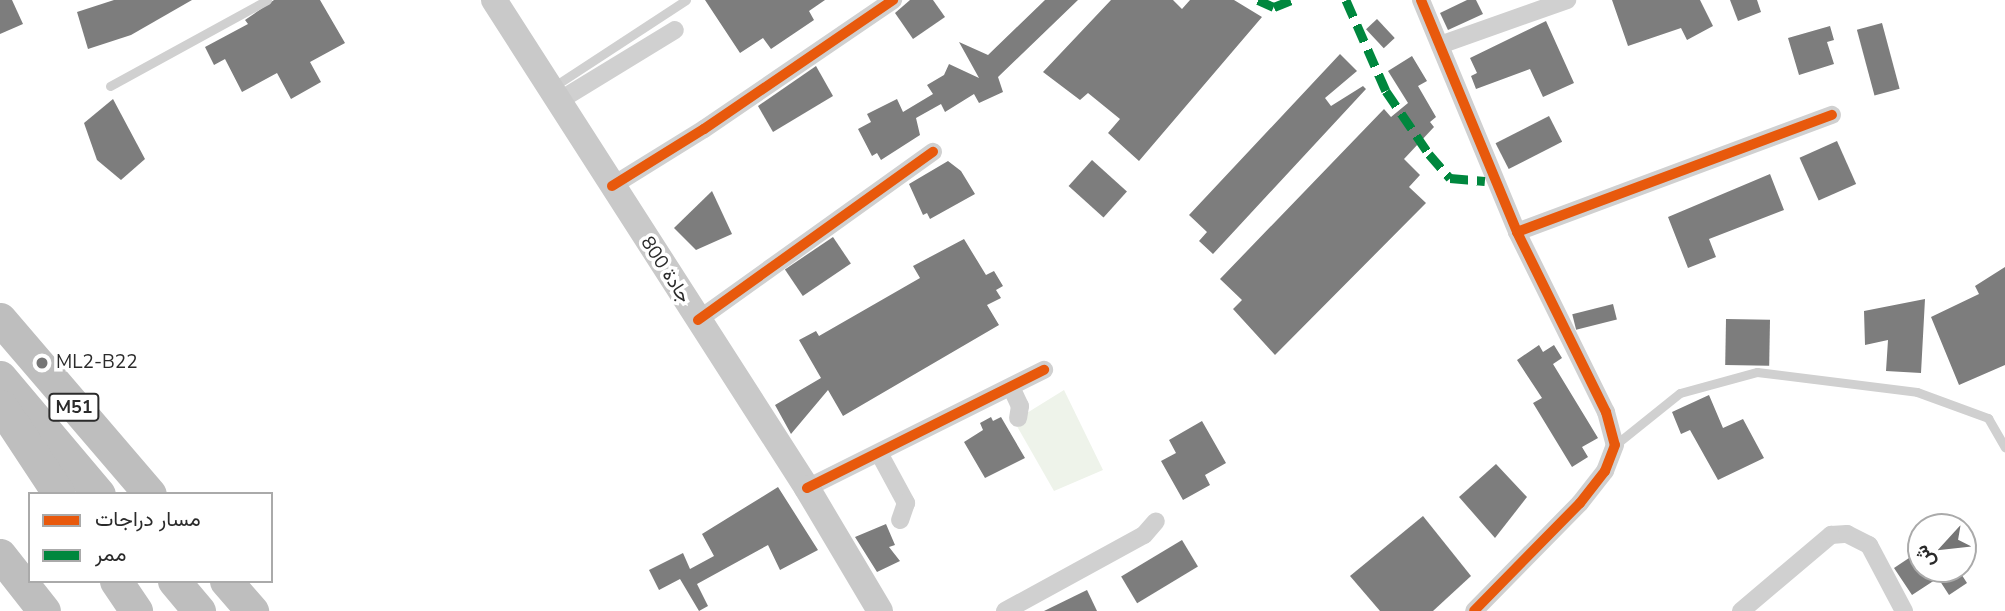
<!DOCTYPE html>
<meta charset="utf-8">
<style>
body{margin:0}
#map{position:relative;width:2005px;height:611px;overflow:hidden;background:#fff;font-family:"Nunito Sans",Vazirmatn,sans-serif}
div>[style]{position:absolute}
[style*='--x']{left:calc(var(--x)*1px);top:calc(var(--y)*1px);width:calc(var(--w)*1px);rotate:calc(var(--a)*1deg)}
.green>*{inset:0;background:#eef3ea}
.building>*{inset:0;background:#7d7d7d;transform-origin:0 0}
.lane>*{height:9px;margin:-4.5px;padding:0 4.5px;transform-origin:4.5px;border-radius:4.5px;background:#d0d0d0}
.street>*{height:18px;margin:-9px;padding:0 9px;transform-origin:9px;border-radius:9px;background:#d0d0d0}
.secondary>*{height:26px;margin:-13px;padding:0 13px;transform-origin:13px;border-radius:13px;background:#c9c9c9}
.highway>*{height:33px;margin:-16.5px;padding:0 16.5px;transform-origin:16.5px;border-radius:16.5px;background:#bebebe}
.quiet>*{height:9px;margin-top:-4.5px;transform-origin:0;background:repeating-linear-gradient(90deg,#00873e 0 18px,transparent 0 27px)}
.cycleway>*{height:10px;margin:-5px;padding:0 5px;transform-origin:5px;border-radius:5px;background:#e8590c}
.dots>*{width:19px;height:19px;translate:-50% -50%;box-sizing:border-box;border:4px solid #fff;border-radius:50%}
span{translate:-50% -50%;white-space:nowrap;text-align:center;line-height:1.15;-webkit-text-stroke:7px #fff;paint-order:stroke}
.shield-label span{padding:2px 5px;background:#fff;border:2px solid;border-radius:5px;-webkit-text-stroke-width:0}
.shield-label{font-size:18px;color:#2b2b2b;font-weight:700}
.street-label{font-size:19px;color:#2b2b2b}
.poi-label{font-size:19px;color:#2b2b2b}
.left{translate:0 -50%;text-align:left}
.legend{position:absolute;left:28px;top:492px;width:245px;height:91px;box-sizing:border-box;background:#fff;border:2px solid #aaa;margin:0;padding:9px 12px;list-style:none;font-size:21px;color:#2b2b2b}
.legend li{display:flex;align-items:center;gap:14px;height:35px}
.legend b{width:35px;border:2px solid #aaa}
.north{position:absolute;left:1907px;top:513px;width:70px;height:70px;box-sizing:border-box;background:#fff;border:2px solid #aaa;border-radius:50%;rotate:243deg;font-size:19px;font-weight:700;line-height:28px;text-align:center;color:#2b2b2b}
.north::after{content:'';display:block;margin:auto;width:24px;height:32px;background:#757575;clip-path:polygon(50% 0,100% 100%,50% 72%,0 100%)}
</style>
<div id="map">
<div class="green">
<i style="clip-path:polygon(1064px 390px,1103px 470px,1054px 491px,1014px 421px)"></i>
</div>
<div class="building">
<i style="clip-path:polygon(0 0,12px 0,23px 24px,0 34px)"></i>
<i style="clip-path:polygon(114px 0,192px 0,131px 35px,88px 49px,77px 12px)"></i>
<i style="clip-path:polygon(274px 0,320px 0,345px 43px,310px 62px,321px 82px,291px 99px,277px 73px,242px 92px,225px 59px,214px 65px,205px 47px,248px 24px,245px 20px)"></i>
<i style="clip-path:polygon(705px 0,825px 0,809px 11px,814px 20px,771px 49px,763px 38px,740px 53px)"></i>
<i style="clip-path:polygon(910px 0,933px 0,945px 17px,913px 39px,895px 13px)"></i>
<i style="clip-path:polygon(1045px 0,1078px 0,998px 77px,1003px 92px,979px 103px,974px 94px,945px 112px,941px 104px,916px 118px,920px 135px,881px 160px,877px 153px,872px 156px,858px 129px,871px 122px,867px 114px,897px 99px,903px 112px,933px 94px,927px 85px,944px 75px,949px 64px,979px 78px,959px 42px,988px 55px)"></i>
<i style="clip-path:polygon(1111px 0,1173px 0,1182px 9px,1190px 0,1234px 0,1262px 17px,1139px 161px,1108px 133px,1120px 119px,1088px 93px,1080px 100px,1043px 72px)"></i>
<i style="clip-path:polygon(1467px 0,1476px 0,1483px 14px,1448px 30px,1440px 13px)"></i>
<i style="clip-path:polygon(1612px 0,1700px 0,1713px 26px,1687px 40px,1681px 28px,1628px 46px)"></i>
<i style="clip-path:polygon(1730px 0,1757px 0,1761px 12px,1738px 21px)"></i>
<i style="left:1377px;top:19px;width:26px;height:15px;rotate:47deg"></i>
<i style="clip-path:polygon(1546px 21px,1574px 83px,1543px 97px,1530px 69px,1476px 89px,1471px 76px,1477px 73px,1470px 58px)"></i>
<i style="left:1882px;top:23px;width:68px;height:26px;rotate:75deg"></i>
<i style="clip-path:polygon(1830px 26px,1834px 40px,1827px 42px,1834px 64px,1799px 75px,1788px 38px)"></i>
<i style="clip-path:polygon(1340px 54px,1357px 71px,1325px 98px,1331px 106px,1363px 86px,1366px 89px,1213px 254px,1199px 241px,1207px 232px,1189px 215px)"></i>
<i style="clip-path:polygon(1412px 56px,1427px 81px,1418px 86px,1436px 117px,1430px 122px,1434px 127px,1404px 159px,1420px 175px,1409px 187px,1426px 203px,1275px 355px,1233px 309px,1242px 300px,1220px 279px,1384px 109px,1391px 117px,1408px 103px,1388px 71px)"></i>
<i style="clip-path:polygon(816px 66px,833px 96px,773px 132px,758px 106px)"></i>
<i style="clip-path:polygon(113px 99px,145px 159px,121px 180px,97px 160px,84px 123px)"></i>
<i style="left:1549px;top:116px;width:29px;height:60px;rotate:63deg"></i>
<i style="left:1837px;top:141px;width:47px;height:41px;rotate:66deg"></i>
<i style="left:1092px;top:160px;width:47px;height:35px;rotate:42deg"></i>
<i style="clip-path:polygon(948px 161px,961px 171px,975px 194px,930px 219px,927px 213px,923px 215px,909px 184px)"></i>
<i style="clip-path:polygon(1770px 174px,1784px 210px,1709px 239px,1716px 257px,1688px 268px,1668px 217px)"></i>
<i style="clip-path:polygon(712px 191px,732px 234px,696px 250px,674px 228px)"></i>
<i style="left:833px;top:237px;width:32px;height:58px;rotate:56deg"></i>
<i style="clip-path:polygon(964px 239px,986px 275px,994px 271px,1003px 286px,996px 290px,1001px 298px,987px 305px,999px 325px,843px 416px,828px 390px,791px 434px,775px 405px,821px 378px,799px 340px,816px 331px,819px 336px,920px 278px,913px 266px)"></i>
<i style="clip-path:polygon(2005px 267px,2005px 365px,1959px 385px,1931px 317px,1979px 294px,1975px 286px)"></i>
<i style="clip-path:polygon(1925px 299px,1921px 373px,1886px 371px,1888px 340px,1865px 345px,1864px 311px)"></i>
<i style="left:1613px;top:304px;width:16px;height:42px;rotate:76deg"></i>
<i style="left:1726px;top:319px;width:44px;height:46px;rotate:1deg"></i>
<i style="clip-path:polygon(1539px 345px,1543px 352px,1554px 345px,1562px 358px,1553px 364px,1598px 438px,1582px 447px,1588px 457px,1572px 467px,1533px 403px,1542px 398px,1517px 360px)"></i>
<i style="clip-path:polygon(1709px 395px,1723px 428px,1743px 419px,1764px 458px,1718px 480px,1690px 430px,1681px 434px,1672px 412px)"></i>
<i style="clip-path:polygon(991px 417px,993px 421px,1001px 417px,1025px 458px,985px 478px,964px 442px,983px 430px,980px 423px)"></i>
<i style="clip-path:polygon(1202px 421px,1226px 463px,1205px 475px,1210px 485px,1183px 500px,1161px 461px,1176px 453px,1169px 440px)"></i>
<i style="clip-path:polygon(1496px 464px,1527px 497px,1495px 538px,1459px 497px)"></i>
<i style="clip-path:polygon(778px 487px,818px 550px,780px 570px,768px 545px,697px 584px,708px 606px,699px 611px,680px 579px,659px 590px,649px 570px,683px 553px,690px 569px,714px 556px,702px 534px)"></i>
<i style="clip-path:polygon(1423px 516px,1471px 576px,1433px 611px,1380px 611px,1350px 576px)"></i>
<i style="clip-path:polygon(886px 524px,895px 545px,889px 547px,900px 561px,877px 572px,855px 537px)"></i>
<i style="left:1182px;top:540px;width:31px;height:71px;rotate:59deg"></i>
<i style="clip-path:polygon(1921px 550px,1921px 569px,1958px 569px,1967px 583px,1949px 595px,1938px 578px,1912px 595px,1894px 568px)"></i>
<i style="clip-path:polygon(1087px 590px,1097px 611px,1044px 611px)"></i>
</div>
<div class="lane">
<i style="--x:110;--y:86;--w:179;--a:-28.7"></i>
<i style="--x:553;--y:87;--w:159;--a:-33.2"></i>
<i style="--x:1615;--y:445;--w:83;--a:-38.7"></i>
<i style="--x:1680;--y:393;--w:80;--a:-15.3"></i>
<i style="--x:1757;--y:372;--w:161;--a:7.1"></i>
<i style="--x:1917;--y:392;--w:76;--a:20.1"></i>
<i style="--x:1988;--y:418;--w:34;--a:60"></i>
</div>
<div class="street">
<i style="--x:1421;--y:0;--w:251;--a:67.5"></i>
<i style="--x:1517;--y:232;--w:201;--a:63.7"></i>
<i style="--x:1606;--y:412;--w:34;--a:75"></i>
<i style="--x:1615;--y:445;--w:28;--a:111"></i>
<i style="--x:1605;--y:471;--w:41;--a:128"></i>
<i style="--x:1580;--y:503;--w:151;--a:134.5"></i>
<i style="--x:1440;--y:45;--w:135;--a:-19.5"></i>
<i style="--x:557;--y:102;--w:138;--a:-31.4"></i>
<i style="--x:612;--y:186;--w:108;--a:-31.8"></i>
<i style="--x:704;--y:129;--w:229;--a:-34.3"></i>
<i style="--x:1517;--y:232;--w:336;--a:-20.4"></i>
<i style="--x:698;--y:320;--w:289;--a:-35.6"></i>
<i style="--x:1011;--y:387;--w:21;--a:65"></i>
<i style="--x:1020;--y:406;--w:12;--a:99"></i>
<i style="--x:879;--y:453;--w:57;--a:61.6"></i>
<i style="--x:906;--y:503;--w:18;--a:109"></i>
<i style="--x:807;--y:488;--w:265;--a:-26.5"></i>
<i style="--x:1005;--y:611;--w:158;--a:-28.7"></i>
<i style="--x:1144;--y:535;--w:18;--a:-49"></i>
<i style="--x:1741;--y:611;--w:118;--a:-40.2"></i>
<i style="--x:1831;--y:535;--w:16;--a:-4"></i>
<i style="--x:1847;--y:534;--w:25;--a:27"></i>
<i style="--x:1869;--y:545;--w:75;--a:62.1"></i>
</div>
<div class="secondary">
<i style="--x:494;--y:0;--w:580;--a:57.32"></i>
<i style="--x:807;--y:488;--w:143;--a:59.3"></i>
</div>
<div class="highway">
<i style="--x:0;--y:319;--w:230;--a:49.4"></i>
<i style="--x:0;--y:377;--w:153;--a:49.8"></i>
<i style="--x:1;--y:406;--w:105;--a:56.6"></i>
<i style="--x:0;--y:555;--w:71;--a:51.8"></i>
<i style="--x:116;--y:581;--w:36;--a:56"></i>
<i style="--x:174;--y:581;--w:39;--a:50"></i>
<i style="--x:226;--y:581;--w:40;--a:49"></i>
</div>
<div class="quiet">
<i style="--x:1258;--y:0;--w:17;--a:24"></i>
<i style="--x:1274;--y:7;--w:18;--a:-22"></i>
<i style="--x:1346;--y:0;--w:99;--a:66.3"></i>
<i style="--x:1386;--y:91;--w:76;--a:55.7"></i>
<i style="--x:1429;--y:154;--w:32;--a:49"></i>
<i style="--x:1450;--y:178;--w:35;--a:5"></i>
</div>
<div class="cycleway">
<i style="--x:1421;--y:0;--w:251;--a:67.5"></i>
<i style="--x:1517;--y:232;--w:201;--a:63.7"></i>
<i style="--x:1606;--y:412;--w:34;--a:75"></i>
<i style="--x:1615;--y:445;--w:28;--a:111"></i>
<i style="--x:1605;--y:471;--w:41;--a:128"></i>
<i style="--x:1580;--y:503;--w:151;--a:134.5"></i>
<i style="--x:612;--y:186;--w:108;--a:-31.8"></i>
<i style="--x:704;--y:129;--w:229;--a:-34.3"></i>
<i style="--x:1517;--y:232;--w:336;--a:-20.4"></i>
<i style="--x:698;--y:320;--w:289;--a:-35.6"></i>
<i style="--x:807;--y:488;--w:265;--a:-26.5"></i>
</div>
<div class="dots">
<i style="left:42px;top:363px;background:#757575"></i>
</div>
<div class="shield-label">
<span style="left:74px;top:407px">M51</span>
</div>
<div class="street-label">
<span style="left:665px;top:270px;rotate:57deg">جادة 800</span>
</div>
<div class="poi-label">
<span class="left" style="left:56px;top:363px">ML2-B22</span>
</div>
<ul class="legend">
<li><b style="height:9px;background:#e8590c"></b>مسار دراجات</li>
<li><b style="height:9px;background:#00873e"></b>ممر</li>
</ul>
<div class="north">ش</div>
</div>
